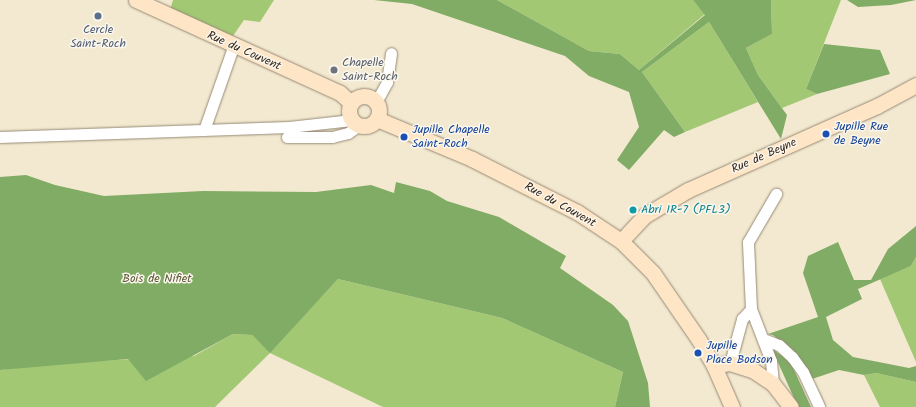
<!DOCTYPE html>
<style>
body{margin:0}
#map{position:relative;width:916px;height:407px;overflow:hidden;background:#f3e9d0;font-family:Kalam,sans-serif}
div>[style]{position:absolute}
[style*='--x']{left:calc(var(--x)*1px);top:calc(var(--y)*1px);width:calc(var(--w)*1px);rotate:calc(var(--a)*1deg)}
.green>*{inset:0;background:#a2c873}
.forest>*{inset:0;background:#81ac65}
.roads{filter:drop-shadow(0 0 1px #978a77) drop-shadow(0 0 1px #978a77)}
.street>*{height:11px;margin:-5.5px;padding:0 5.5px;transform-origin:5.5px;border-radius:5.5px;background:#fff}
.secondary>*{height:15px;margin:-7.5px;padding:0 7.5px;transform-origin:7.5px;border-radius:7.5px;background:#fde5c5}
.secondary>.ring{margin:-7.5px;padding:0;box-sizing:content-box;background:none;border:15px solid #fde5c5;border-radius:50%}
.dots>*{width:11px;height:11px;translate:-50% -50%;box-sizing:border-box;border:2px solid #fbf7ec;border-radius:50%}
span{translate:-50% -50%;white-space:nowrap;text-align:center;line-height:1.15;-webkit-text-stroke:3px #fbf7ec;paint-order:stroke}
.service-label{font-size:12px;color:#4e5e75}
.street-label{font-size:12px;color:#3b2a1e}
.worship-label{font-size:12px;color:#5b616d}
.left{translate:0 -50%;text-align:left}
.transit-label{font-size:12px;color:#164399}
.culture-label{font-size:12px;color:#0d838f}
.park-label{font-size:12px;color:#5a5938}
</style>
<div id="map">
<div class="green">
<i style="clip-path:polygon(173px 0,274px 0,260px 22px,244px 20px,233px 36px,170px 10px)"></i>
<i style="clip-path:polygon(497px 0,693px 0,705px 14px,639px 70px,620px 54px,589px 51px)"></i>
<i style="clip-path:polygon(771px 0,841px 0,806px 89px,817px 94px,782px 108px,758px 75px,746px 48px,772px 34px)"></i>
<i style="clip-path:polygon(709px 22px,758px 102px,685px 132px,642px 72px)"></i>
<i style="clip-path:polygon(916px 257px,916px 362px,880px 279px,911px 266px)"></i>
<i style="clip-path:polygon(338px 279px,502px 318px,623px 372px,615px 407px,383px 407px,270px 353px,215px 407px,0 407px,0 370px,57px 363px,194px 356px,233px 334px,252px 335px,270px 352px)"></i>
<i style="clip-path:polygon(876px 373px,916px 382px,916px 407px,880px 407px,864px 375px)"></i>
</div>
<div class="forest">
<i style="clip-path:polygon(374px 0,497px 0,589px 51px,620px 54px,639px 70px,705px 15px,693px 0,771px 0,772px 34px,746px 48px,758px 75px,787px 115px,781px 139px,709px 22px,642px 72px,685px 132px,674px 137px,664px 130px,629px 170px,617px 160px,639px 127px,629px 92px,589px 76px,565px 56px,412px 4px)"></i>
<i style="clip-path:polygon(847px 0,916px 0,891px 5px,858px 7px)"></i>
<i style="clip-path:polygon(824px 44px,880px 50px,890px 74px,817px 94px,806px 89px)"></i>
<i style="clip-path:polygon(26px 175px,55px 185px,104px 196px,203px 191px,316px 192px,371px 185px,394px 193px,396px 182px,430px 191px,447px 201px,499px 217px,566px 256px,560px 268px,613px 305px,628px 321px,648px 383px,650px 407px,615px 407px,623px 372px,502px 318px,338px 279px,270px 353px,252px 335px,233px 334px,146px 381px,128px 359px,0 370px,0 177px)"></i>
<i style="clip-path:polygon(916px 226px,916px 257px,911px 266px,858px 289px,862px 299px,826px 317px,833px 340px,853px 357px,909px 368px,916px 366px,916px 382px,876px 373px,864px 375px,839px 370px,812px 379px,794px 353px,773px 335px,768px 334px,818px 317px,803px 273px,808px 256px,838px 242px,854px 280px,871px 280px,888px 249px)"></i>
<i style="clip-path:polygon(772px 349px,790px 361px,811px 407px,798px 407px)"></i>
</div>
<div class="roads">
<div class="street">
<i style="--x:376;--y:102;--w:23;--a:-61"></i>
<i style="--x:387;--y:82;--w:29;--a:-82"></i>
<i style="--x:204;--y:130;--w:88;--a:-70.7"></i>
<i style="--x:0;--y:137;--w:289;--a:-2"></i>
<i style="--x:289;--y:127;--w:63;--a:-6.3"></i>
<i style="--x:287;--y:137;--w:45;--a:0"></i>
<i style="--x:332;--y:137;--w:16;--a:-14"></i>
<i style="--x:348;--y:133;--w:12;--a:-35"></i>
<i style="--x:763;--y:339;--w:17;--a:21"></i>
<i style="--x:779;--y:345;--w:18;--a:43"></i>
<i style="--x:792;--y:357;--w:19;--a:54"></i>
<i style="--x:803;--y:372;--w:38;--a:65"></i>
<i style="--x:730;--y:363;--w:46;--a:-74.7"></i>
<i style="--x:742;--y:319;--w:13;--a:-48"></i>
<i style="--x:773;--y:384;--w:23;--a:-95"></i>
<i style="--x:771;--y:361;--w:56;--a:-111"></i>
<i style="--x:751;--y:309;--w:67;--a:-92.6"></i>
<i style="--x:748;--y:242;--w:56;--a:-59.7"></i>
</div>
<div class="secondary">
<i style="--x:136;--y:0;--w:224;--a:24.5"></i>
<i style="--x:340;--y:93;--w:15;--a:42"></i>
<i class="ring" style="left:349px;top:96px;width:15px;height:15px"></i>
<i style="--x:377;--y:119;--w:103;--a:22.8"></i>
<i style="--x:472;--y:159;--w:118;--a:26.8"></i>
<i style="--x:577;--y:212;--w:53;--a:33.4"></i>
<i style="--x:621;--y:241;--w:45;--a:45"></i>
<i style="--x:653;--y:273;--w:81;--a:55.5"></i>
<i style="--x:699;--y:340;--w:30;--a:60"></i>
<i style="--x:714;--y:366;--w:45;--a:66.3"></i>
<i style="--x:621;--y:241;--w:34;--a:-47"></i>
<i style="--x:644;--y:216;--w:51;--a:-30.6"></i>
<i style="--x:688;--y:190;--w:207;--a:-24"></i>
<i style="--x:877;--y:106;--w:44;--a:-28.3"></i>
<i style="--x:714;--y:366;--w:16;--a:-11"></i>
<i style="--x:730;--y:363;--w:25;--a:18"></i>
<i style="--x:754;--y:371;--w:23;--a:34"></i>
<i style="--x:773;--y:384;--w:29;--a:52"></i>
</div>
</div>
<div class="dots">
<i style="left:98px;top:16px;background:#5c6f8a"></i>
<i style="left:334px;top:70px;background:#6b7280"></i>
<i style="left:826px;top:134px;background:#1a4fb4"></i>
<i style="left:404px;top:137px;background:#1a4fb4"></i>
<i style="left:633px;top:210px;background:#0f9aa8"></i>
<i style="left:698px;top:353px;background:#1a4fb4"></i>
</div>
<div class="service-label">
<span style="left:98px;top:37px">Cercle<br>Saint-Roch</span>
</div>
<div class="street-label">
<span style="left:244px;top:51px;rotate:24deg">Rue du Couvent</span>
<span style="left:764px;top:156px;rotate:-24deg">Rue de Beyne</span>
<span style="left:560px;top:205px;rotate:29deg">Rue du Couvent</span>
</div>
<div class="worship-label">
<span class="left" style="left:342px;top:70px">Chapelle<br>Saint-Roch</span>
</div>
<div class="transit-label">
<span class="left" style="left:834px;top:134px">Jupille Rue<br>de Beyne</span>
<span class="left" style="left:412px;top:137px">Jupille Chapelle<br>Saint-Roch</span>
<span class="left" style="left:706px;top:353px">Jupille<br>Place Bodson</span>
</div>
<div class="culture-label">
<span class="left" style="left:641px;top:210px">Abri IR-7 (PFL3)</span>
</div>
<div class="park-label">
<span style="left:157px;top:279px">Bois de Nifiet</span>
</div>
</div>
